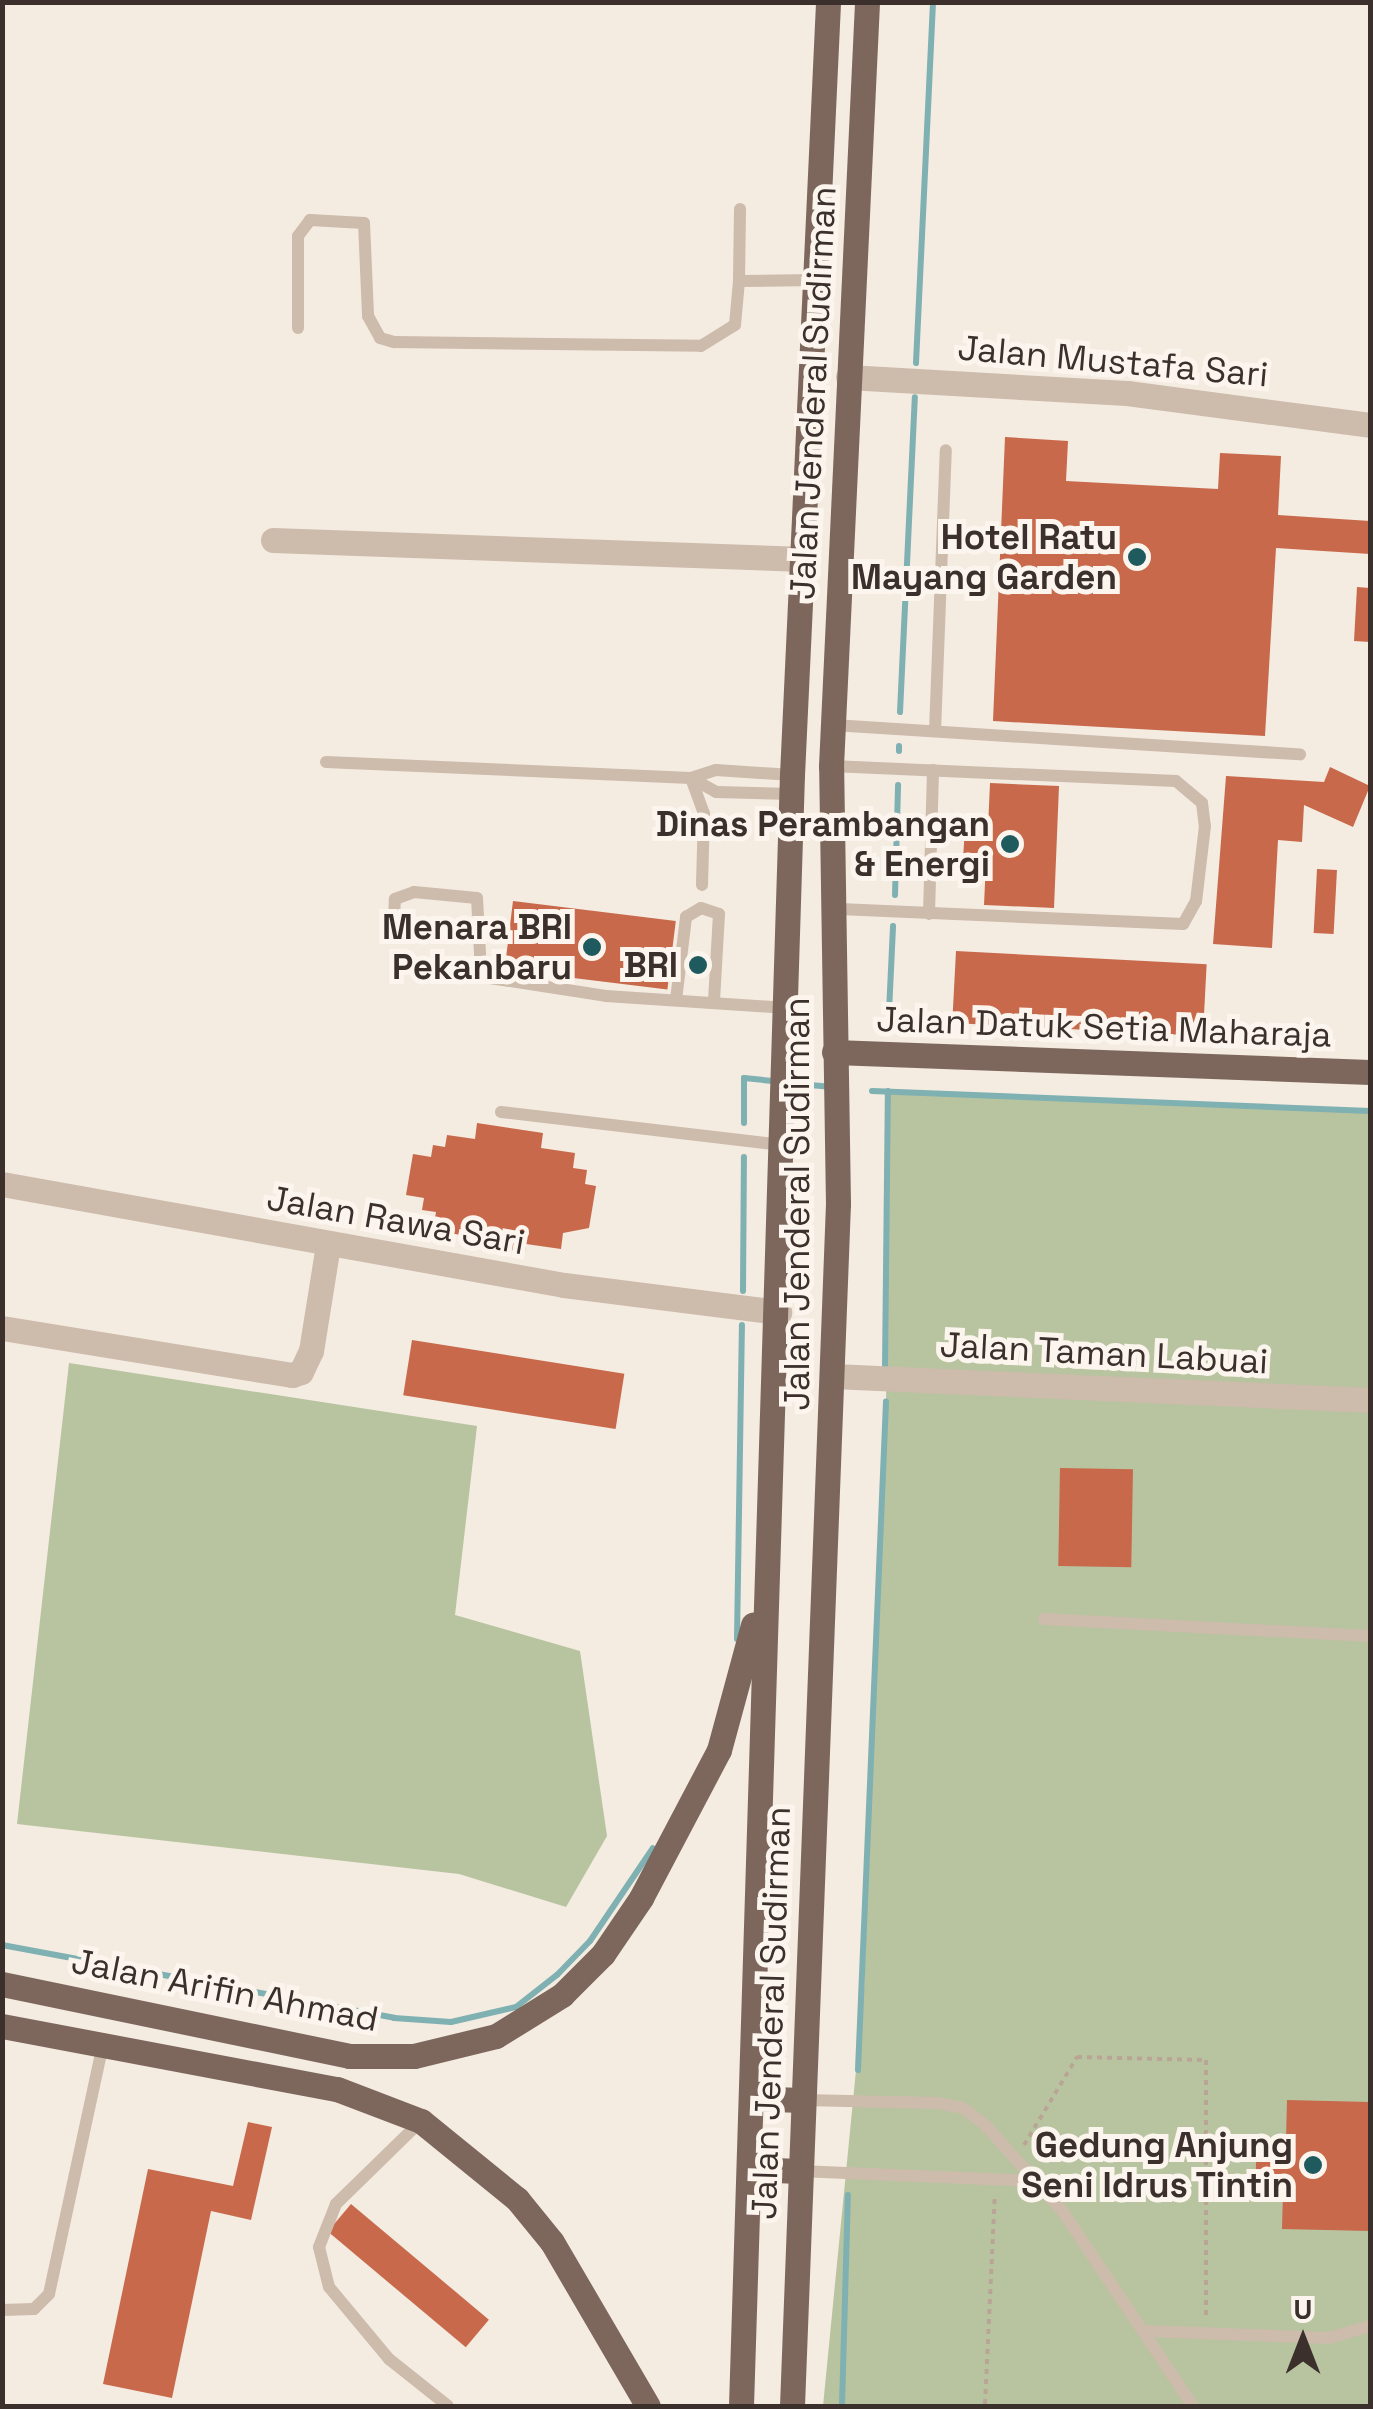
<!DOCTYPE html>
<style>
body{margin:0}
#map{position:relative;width:1373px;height:2409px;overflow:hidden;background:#f4ebe1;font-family:"Space Grotesk",sans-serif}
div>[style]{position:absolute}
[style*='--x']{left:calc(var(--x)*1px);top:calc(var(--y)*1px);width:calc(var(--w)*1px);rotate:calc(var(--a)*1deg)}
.green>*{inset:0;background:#b8c4a0}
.stream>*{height:6px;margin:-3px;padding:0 3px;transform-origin:3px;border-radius:3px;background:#7fb0b2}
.building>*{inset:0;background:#c8694b;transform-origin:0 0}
.path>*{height:4px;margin-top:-2px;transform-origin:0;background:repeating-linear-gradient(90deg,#b9a596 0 5px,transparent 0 10px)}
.service>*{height:12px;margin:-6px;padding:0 6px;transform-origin:6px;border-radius:6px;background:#cdbbac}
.minor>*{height:25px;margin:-12.5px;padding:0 12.5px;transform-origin:12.5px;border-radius:12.5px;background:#cdbbac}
.primary>*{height:25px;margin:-12.5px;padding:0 12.5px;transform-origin:12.5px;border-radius:12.5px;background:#7d675c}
.dots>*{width:28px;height:28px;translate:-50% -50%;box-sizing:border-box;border:5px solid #fbf5ee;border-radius:50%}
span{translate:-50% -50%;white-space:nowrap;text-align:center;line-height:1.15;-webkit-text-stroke:10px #fbf5ee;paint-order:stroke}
.street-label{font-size:35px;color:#3b302b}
.poi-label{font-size:35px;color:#3b302b;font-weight:700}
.right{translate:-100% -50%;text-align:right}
.frame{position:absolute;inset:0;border:5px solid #3b302b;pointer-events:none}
.north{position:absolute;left:1253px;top:2289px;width:100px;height:100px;-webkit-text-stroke:8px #fbf5ee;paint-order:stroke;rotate:0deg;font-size:28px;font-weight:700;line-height:40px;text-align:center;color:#3b302b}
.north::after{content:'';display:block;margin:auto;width:35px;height:45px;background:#3b302b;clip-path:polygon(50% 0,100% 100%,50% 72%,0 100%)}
</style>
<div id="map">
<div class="green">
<i style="clip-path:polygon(888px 1091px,1370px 1111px,1370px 2406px,823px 2406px,864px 1989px,886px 1410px)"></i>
<i style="clip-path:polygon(69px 1363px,477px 1426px,455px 1615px,580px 1651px,607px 1836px,566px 1907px,459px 1874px,17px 1824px)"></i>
</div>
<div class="stream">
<i style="--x:916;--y:363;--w:361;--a:-87.3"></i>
<i style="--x:900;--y:712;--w:315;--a:-87.3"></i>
<i style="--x:899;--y:751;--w:5;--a:-90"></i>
<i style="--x:895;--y:895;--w:110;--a:-88.4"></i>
<i style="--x:888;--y:1033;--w:107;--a:-87.3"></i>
<i style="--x:798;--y:1084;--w:32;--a:5"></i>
<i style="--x:872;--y:1091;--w:498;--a:2.3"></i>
<i style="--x:744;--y:1123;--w:45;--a:-90"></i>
<i style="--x:744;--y:1078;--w:29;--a:6"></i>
<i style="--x:743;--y:1291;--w:134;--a:-89.6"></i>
<i style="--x:885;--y:1368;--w:277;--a:-89.4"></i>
<i style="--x:737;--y:1639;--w:314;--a:-89.1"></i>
<i style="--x:2;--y:1945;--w:399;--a:10.5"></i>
<i style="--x:394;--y:2018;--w:57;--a:4"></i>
<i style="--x:451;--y:2022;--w:67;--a:-13"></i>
<i style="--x:516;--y:2007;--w:52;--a:-38"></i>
<i style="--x:557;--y:1975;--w:47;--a:-45.9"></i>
<i style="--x:590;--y:1941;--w:112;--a:-55.9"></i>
<i style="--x:858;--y:2070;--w:669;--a:-87.6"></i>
<i style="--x:842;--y:2406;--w:211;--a:-88.4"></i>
</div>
<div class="building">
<i style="clip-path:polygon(1005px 437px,1068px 441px,1066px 481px,1218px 489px,1220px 453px,1281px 456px,1278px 515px,1370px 521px,1370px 554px,1276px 548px,1265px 736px,993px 721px)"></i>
<i style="clip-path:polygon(1357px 587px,1370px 588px,1370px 642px,1354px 641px)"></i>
<i style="clip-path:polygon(1330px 767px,1370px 786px,1353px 827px,1304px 805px,1302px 842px,1278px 840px,1272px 948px,1213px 944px,1226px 776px,1324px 782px)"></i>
<i style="clip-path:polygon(990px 783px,1059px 786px,1054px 908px,984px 905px,986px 861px,963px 860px,965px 826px,988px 828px)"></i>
<i style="left:1317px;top:869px;width:20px;height:64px;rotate:3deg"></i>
<i style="left:513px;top:901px;width:164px;height:69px;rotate:7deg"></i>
<i style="left:956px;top:951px;width:251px;height:72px;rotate:3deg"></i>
<i style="clip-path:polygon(477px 1123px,543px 1133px,541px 1148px,575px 1153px,573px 1168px,587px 1170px,585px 1184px,596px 1186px,589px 1228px,563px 1233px,561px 1249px,526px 1244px,525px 1252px,460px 1243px,461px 1235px,433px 1230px,436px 1212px,422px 1210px,424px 1198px,406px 1195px,413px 1154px,431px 1157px,433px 1145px,445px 1147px,447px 1135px,475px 1139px)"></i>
<i style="left:412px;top:1340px;width:215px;height:56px;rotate:9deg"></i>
<i style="left:1060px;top:1468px;width:73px;height:98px;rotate:1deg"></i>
<i style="clip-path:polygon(1287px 2100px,1370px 2102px,1370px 2231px,1282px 2229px,1283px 2192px,1255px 2191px,1257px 2138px,1286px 2139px)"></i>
<i style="clip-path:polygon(248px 2122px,272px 2127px,251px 2220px,211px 2211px,172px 2398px,103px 2384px,148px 2169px,233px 2186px)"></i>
<i style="left:351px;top:2204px;width:180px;height:36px;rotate:40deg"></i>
</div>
<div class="path">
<i style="--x:1024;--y:2145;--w:103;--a:-58.9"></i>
<i style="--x:1077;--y:2057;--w:129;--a:1.3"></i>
<i style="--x:1206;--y:2060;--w:260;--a:90"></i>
<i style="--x:985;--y:2404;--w:210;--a:-87.3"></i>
</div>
<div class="service">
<i style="--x:740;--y:209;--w:72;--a:90.8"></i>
<i style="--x:739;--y:281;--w:77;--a:-0.7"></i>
<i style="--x:298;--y:328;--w:92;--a:-90"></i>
<i style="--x:298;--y:236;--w:20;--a:-53"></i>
<i style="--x:310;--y:220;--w:54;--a:3.2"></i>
<i style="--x:364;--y:223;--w:93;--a:87.5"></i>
<i style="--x:368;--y:316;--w:25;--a:61"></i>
<i style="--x:380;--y:338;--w:15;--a:16"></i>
<i style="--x:394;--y:342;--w:307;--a:0.7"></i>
<i style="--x:701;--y:346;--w:40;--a:-32"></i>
<i style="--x:735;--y:325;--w:44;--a:-84.8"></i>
<i style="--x:833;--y:725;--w:468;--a:3.6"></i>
<i style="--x:935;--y:731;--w:281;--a:-87.8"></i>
<i style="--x:326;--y:762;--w:365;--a:2.5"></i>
<i style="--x:691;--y:778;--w:26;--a:-18"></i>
<i style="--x:716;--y:770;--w:76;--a:3.8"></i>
<i style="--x:831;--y:766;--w:345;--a:2.5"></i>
<i style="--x:1176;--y:781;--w:34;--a:40"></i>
<i style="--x:1202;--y:803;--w:23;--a:83"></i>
<i style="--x:1205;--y:826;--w:76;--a:96.8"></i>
<i style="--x:1196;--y:901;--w:26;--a:119"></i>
<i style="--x:1183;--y:924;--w:350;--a:-177.5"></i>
<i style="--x:691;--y:778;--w:37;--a:70"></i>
<i style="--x:704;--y:813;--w:72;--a:91.6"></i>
<i style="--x:691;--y:778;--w:29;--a:29"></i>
<i style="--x:716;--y:792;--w:76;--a:1.5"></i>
<i style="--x:929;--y:914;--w:144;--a:-88.4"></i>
<i style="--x:478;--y:936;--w:78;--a:-173.3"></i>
<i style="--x:401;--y:927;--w:8;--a:-150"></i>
<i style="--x:394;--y:923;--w:24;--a:-88"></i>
<i style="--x:395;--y:899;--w:20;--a:-20"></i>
<i style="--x:414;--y:892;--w:63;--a:5.4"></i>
<i style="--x:477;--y:898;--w:73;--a:86.9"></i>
<i style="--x:481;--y:971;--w:11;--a:38"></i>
<i style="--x:490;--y:978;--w:117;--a:8.8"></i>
<i style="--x:606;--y:996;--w:181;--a:3.8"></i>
<i style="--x:676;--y:1000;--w:84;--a:-83.1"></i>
<i style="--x:686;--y:917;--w:17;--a:-31"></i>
<i style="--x:701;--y:908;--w:19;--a:18"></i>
<i style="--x:719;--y:914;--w:87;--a:93.3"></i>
<i style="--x:501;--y:1112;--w:283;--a:6.7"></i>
<i style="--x:1044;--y:1619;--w:326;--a:3"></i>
<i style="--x:803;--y:2100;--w:135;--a:1.3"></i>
<i style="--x:938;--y:2103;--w:25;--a:11"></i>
<i style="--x:963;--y:2108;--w:31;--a:38"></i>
<i style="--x:987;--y:2127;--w:114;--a:48.2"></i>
<i style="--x:1063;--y:2212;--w:234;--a:56.2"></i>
<i style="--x:421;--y:2121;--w:119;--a:135.7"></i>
<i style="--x:336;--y:2204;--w:46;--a:111.6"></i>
<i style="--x:319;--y:2247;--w:41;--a:76"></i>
<i style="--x:329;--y:2287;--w:94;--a:50.2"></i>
<i style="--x:389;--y:2359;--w:75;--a:38.5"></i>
<i style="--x:799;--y:2171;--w:238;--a:2.4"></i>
<i style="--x:2;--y:2310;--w:32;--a:-2"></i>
<i style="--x:34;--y:2309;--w:21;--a:-45"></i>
<i style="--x:49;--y:2294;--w:256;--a:-77.8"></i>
<i style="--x:1146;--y:2331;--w:183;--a:2.2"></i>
<i style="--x:1329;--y:2338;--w:43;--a:-16.3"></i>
</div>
<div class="minor">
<i style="--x:848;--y:377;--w:279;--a:3.3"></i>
<i style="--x:1127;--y:393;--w:245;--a:7.5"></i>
<i style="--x:273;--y:540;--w:531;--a:2.05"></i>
<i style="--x:2;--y:1184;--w:571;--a:10.19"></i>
<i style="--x:564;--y:1285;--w:217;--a:7.2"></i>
<i style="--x:2;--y:1328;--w:294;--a:9.2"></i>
<i style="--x:292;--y:1375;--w:9;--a:-18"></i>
<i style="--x:301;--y:1372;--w:23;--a:-65"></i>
<i style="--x:311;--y:1351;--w:107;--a:-80.9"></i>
<i style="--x:833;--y:1376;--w:538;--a:2.56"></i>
</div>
<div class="primary">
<i style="--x:834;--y:1052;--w:536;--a:2.14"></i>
<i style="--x:2;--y:1984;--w:354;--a:11.7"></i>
<i style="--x:349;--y:2056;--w:65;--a:0"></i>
<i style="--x:414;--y:2056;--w:84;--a:-13.7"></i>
<i style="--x:496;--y:2036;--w:78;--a:-31.8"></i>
<i style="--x:562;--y:1995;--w:58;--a:-45"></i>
<i style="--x:603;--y:1954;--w:68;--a:-55.8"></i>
<i style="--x:641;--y:1898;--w:167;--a:-62.2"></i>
<i style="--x:719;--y:1750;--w:130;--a:-74.8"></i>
<i style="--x:2;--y:2026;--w:341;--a:10.7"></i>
<i style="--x:337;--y:2089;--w:90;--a:20.9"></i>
<i style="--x:421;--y:2121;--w:124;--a:39.1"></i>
<i style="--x:517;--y:2199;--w:55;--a:50.9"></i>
<i style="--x:552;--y:2242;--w:190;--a:59.7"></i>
<i style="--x:752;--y:2098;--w:48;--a:2.4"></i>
<i style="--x:750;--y:2169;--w:49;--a:2.3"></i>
<i style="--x:741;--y:2406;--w:1632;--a:-88.21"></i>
<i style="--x:792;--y:775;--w:774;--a:-87.33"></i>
<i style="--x:792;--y:2406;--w:1203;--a:-87.81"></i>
<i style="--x:838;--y:1204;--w:438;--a:-90.9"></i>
<i style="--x:831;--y:766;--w:765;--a:-87.3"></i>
</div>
<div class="dots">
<i style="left:1137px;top:557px;background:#1f5a5e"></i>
<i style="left:1010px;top:844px;background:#1f5a5e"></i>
<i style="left:592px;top:947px;background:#1f5a5e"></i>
<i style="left:698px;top:965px;background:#1f5a5e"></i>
<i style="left:1313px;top:2165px;background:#1f5a5e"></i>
</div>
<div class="street-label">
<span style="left:1113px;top:361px;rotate:5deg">Jalan Mustafa Sari</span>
<span style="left:813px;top:393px;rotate:-87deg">Jalan Jenderal Sudirman</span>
<span style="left:1104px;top:1027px;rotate:2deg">Jalan Datuk Setia Maharaja</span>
<span style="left:797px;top:1204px;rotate:-90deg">Jalan Jenderal Sudirman</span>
<span style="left:396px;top:1220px;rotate:10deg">Jalan Rawa Sari</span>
<span style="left:1104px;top:1353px;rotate:3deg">Jalan Taman Labuai</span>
<span style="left:225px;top:1990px;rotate:11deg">Jalan Arifin Ahmad</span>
<span style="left:771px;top:2013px;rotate:-88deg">Jalan Jenderal Sudirman</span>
</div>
<div class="poi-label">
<span class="right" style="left:1117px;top:557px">Hotel Ratu<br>Mayang Garden</span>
<span class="right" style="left:990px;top:844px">Dinas Perambangan<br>&amp; Energi</span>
<span class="right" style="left:572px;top:947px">Menara BRI<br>Pekanbaru</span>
<span class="right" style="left:678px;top:965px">BRI</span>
<span class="right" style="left:1293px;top:2165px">Gedung Anjung<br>Seni Idrus Tintin</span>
</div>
<div class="frame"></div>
<div class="north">U</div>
</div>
